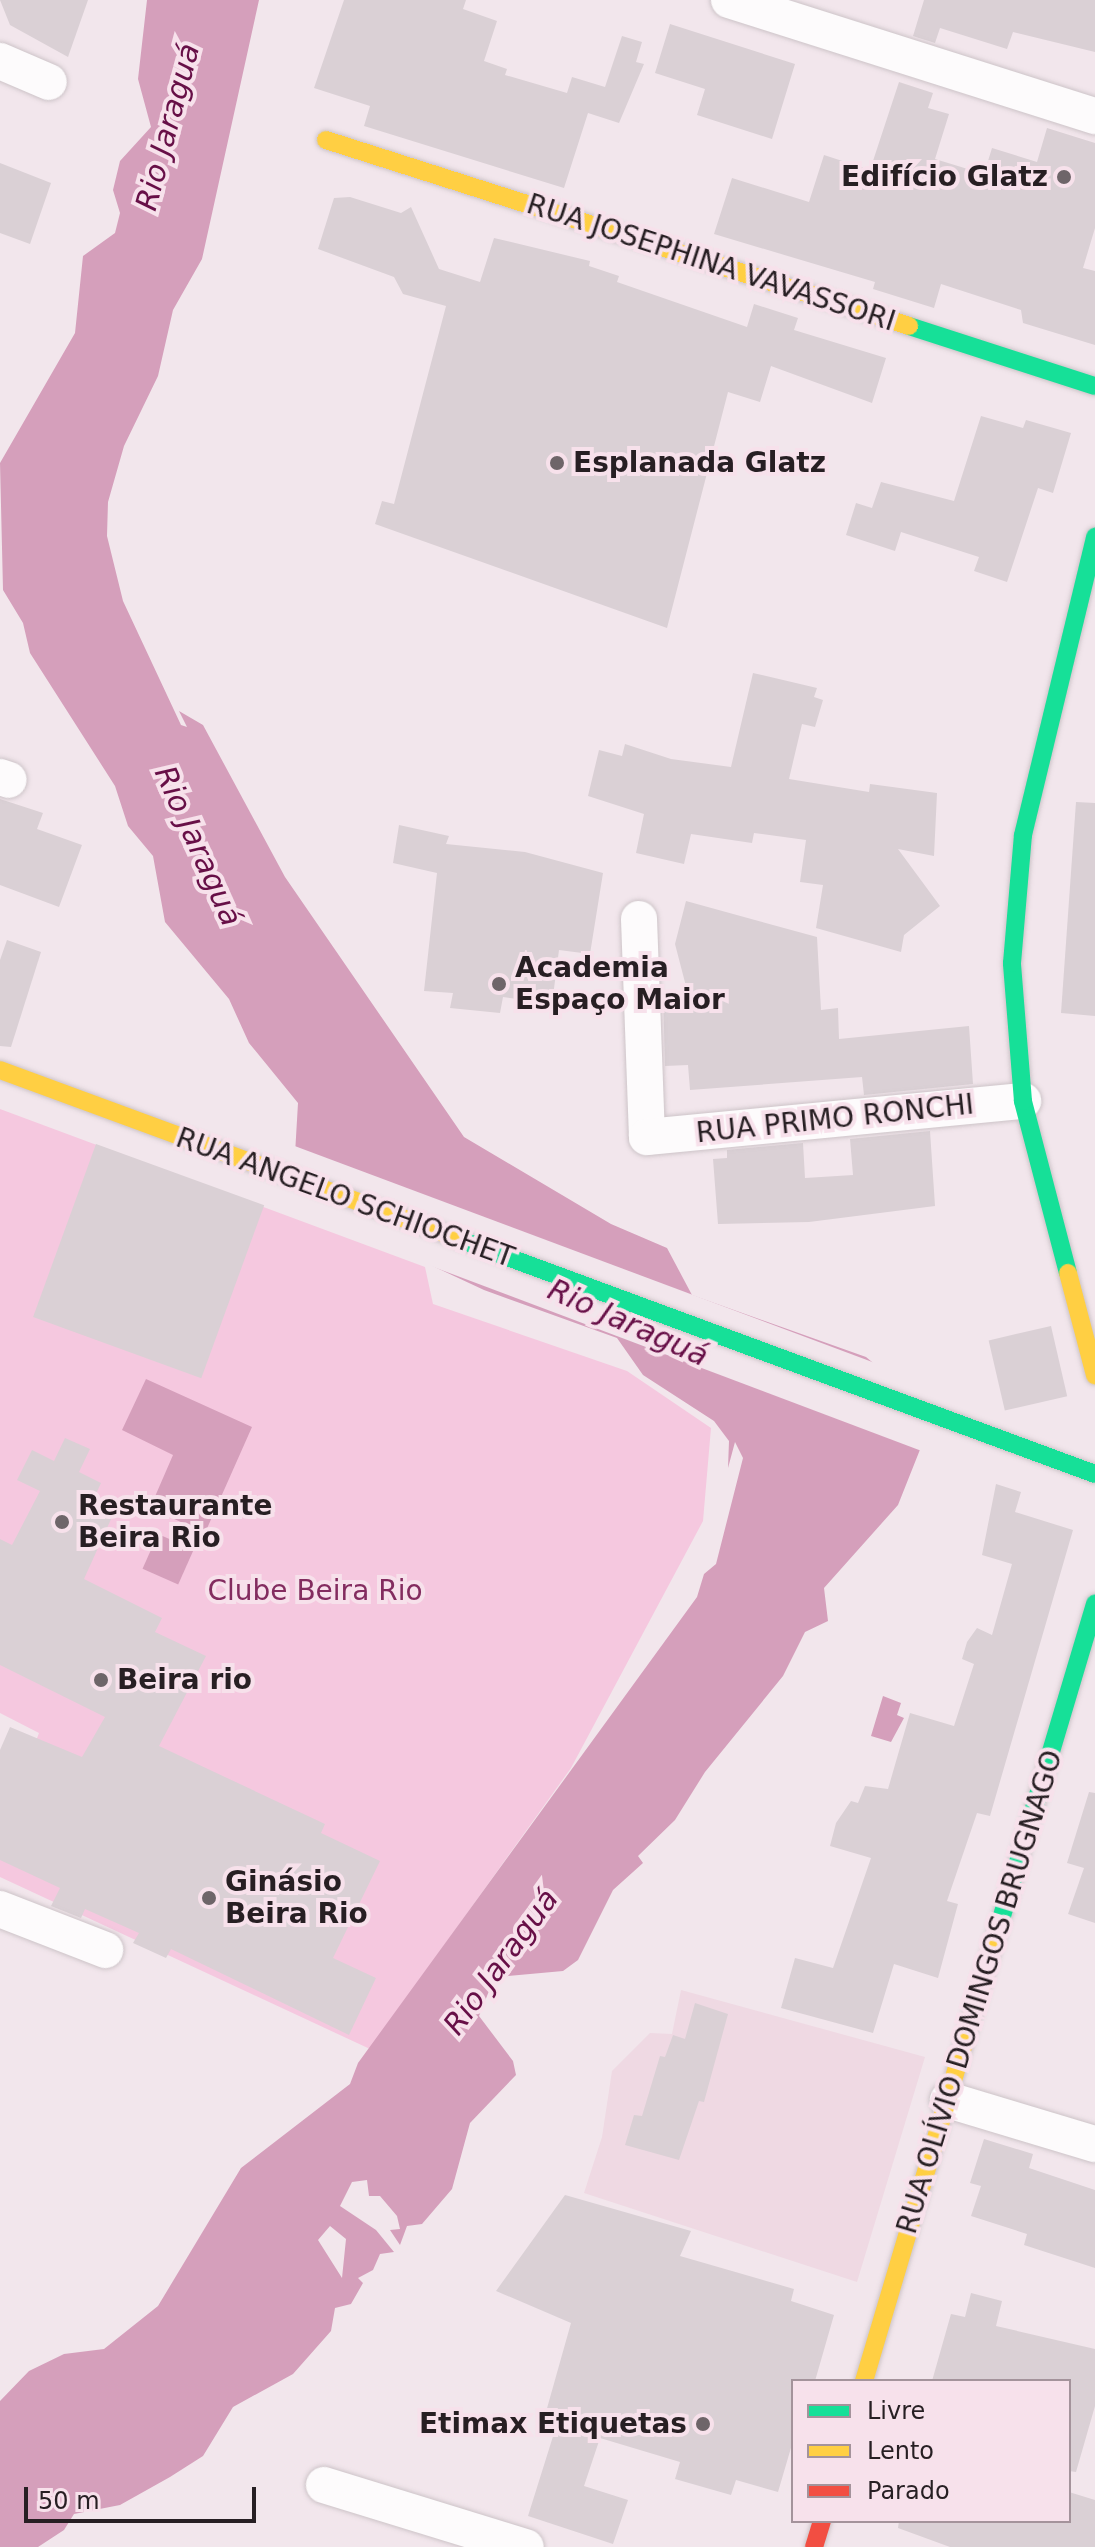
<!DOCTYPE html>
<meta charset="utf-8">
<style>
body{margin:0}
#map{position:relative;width:1095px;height:2547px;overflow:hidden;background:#f2e6ec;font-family:"DejaVu Sans",sans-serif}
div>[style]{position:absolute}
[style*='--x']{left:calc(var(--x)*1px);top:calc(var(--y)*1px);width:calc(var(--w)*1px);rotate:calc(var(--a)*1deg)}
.built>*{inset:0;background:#efd9e3}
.green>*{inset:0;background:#f5c8df}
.water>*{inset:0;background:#d59fbb;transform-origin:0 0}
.pier>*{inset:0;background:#f2e6ec}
.building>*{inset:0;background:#dad0d5;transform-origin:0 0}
.roads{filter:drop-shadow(0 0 2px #cdc4c8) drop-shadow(0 0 2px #cdc4c8)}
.street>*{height:36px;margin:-18px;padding:0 18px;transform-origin:18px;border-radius:18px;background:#fdfbfc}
.fast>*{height:18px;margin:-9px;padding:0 9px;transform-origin:9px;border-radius:9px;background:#16e098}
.slow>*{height:18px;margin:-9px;padding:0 9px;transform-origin:9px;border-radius:9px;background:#ffcf43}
.jam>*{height:18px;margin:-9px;padding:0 9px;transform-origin:9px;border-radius:9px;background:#f24e42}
.dots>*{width:22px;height:22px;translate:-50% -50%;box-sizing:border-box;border:4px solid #f7e1eb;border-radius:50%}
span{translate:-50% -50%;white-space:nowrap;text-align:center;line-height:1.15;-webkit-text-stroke:8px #f7e1eb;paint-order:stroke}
.poi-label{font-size:28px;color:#271f23;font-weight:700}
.right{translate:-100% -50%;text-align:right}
.left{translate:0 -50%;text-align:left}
.street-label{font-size:28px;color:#271f23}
.park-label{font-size:28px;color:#832c5f}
.water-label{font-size:30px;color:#670f47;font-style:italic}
.legend{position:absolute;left:791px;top:2379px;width:280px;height:144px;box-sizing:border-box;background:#f7e1eb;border:2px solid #a4939b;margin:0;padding:10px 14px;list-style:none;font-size:24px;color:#271f23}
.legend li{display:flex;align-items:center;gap:16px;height:40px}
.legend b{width:40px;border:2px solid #a4939b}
.scale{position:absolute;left:24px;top:2487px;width:232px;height:36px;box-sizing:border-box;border:4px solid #271f23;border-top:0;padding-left:10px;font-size:24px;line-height:28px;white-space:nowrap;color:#271f23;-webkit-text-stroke:6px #f7e1eb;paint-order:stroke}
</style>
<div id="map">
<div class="built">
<i style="clip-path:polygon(681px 1990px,925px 2057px,857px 2282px,584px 2193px,602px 2137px,612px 2071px,650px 2033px,672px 2034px)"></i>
</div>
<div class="green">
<i style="clip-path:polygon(0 1109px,425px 1267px,433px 1304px,627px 1371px,711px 1428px,703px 1521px,571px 1768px,370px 2049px,0 1877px,0 1837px,39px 1733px,0 1713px)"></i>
</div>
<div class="water">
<i style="clip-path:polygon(evenodd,147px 0,259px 0,202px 259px,173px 310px,158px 376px,124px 446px,108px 502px,107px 536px,123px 601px,181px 725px,187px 727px,179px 711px,203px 725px,285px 877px,464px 1137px,611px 1224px,667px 1248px,692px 1295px,866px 1357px,913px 1396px,925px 1437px,898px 1505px,824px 1588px,828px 1621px,805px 1632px,783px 1676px,705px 1772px,675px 1820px,638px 1856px,643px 1863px,613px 1890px,578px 1960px,563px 1971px,508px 1976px,491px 1986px,479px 2016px,513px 2061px,516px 2075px,470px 2123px,452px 2189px,422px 2224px,407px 2226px,400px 2245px,390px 2230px,400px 2229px,397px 2216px,380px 2196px,369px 2196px,367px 2180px,352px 2182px,340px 2206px,376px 2230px,394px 2252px,380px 2254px,373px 2270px,358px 2278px,363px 2283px,351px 2304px,335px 2308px,331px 2331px,293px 2374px,233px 2407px,203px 2456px,170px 2477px,120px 2505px,74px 2514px,64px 2530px,38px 2547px,0 2547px,0 2401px,29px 2371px,64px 2354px,104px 2349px,158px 2306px,241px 2168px,350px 2084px,358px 2063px,697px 1597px,704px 1574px,716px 1564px,743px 1458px,735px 1442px,728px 1468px,729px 1441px,714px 1421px,643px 1375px,617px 1338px,484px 1290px,394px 1248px,295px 1154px,298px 1103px,249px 1043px,229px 999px,165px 922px,153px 856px,128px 826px,115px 786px,30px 653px,23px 623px,3px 590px,0 463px,75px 333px,83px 256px,115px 233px,120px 213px,113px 190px,120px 161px,151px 127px,138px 79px,147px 0,330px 2226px,346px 2239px,342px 2278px,318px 2240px,330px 2226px)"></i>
<i style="clip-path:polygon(146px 1379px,252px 1427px,205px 1533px,150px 1508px,173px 1455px,122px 1430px)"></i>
<i style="left:158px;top:1534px;width:39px;height:38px;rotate:24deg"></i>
<i style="clip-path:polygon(883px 1696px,901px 1703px,897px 1715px,904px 1718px,891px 1742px,871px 1736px)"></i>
</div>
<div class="pier">
<i style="clip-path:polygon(292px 1145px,883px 1366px,926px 1408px,927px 1453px,391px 1251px,344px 1219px,291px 1155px)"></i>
</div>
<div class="building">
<i style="clip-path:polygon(0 0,88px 0,68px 57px,10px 25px)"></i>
<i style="clip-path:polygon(344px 0,466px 0,463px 9px,497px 21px,484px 61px,507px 69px,505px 75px,567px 93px,572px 77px,605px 87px,622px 36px,642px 42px,636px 62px,644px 64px,619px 123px,588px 113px,564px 188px,364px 126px,370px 106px,314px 88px)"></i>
<i style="clip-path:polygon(924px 0,1095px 0,1095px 52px,1013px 32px,1007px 49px,940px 28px,935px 43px,919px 38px,913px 36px)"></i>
<i style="clip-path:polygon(670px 24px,795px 64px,772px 139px,697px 115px,705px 89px,655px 73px)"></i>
<i style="clip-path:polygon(899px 82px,933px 93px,928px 108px,949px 114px,935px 159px,984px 174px,992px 148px,1037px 162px,1047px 128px,1095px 143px,1095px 228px,1083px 268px,1095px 271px,1095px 345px,1023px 323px,1021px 310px,941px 284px,934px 308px,873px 289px,875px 282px,714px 234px,732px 178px,809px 202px,824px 155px,870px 170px)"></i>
<i style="clip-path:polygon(0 163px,51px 183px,30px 244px,0 233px)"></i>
<i style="clip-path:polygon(350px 197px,401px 213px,411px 207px,439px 269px,480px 282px,494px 238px,590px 261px,589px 266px,619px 276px,617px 282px,747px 327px,754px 304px,798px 318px,794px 330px,886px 358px,872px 403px,771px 366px,760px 402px,728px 392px,667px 628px,375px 524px,382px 501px,394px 504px,446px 306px,403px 294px,394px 277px,318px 249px,334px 198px)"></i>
<i style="clip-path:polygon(981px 416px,1023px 428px,1026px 420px,1071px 433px,1053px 493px,1038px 488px,1007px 582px,974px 571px,979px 557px,901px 532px,895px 551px,846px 535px,856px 503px,872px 508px,881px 482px,954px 501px)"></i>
<i style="clip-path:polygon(753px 673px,817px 688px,814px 697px,823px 700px,815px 727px,802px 724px,789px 779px,869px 792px,870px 784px,937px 793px,934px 856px,898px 849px,940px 906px,904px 935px,901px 952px,816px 928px,823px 885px,800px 882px,806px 840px,754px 833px,752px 843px,691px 834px,684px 864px,636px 853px,644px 814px,588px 796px,599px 750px,622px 756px,625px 744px,671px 759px,731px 767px)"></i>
<i style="clip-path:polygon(0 799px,43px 813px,37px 829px,82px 845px,59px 907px,0 885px)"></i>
<i style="clip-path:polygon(1076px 802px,1095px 803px,1095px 1016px,1061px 1013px)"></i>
<i style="clip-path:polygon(399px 825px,449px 836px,446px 844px,525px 852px,603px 873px,590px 954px,559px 950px,552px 1004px,503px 997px,500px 1013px,450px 1008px,453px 993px,424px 991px,437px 873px,393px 863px)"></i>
<i style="clip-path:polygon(686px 901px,817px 937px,821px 1010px,838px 1008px,839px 1039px,969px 1026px,973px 1084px,864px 1095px,862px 1077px,690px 1090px,688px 1065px,665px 1066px,663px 993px,688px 994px,675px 944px)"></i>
<i style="clip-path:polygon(7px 940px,41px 952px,11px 1047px,0 1046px,0 960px)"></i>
<i style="clip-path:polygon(930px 1131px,935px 1206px,809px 1222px,718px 1224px,713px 1159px,727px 1158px,727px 1150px,803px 1143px,805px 1178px,853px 1175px,850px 1139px)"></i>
<i style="left:96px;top:1144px;width:179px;height:184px;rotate:20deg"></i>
<i style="left:1051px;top:1326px;width:72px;height:64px;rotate:77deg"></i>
<i style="clip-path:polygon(65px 1438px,90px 1449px,79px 1472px,101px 1483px,90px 1507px,112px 1517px,84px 1579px,162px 1618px,155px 1632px,206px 1656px,159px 1746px,325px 1824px,321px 1833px,380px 1861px,333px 1958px,376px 1978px,349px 2035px,171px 1949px,166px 1958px,133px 1943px,139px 1933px,85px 1909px,81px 1918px,51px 1906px,60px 1888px,0 1860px,0 1750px,10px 1727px,82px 1757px,105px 1717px,0 1665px,0 1539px,12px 1545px,40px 1491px,17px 1480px,32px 1450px,54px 1461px)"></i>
<i style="clip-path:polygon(996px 1484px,1021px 1492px,1015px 1512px,1073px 1530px,990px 1816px,977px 1813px,947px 1901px,958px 1904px,938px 1978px,894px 1964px,873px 2033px,781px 2008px,795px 1958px,833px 1968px,871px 1858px,830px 1846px,836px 1823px,851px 1801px,858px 1803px,865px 1786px,888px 1789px,910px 1713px,954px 1726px,974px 1664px,962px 1659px,967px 1642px,977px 1628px,992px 1635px,1012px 1564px,982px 1555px)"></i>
<i style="clip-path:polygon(1089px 1792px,1095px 1793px,1095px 1923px,1068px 1914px,1084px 1868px,1067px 1863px)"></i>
<i style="clip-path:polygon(695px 2003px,728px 2014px,704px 2102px,699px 2101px,679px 2160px,625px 2145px,634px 2115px,642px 2116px,660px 2056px,665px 2057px,673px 2035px,685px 2039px)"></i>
<i style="clip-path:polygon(984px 2139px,1033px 2154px,1029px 2168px,1095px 2190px,1095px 2268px,1024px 2245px,1027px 2234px,971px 2216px,981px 2186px,970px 2183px)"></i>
<i style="clip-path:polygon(565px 2195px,691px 2231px,680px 2256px,794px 2289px,791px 2301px,834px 2315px,815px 2381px,793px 2381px,793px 2441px,778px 2492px,736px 2480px,731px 2495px,675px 2479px,680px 2462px,600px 2438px,584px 2486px,628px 2500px,613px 2544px,528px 2516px,555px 2430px,542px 2426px,571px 2323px,496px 2291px)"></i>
<i style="clip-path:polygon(971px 2293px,1002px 2301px,996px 2326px,1095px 2349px,1095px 2406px,1076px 2472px,1069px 2471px,1069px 2381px,932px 2381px,951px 2314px,965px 2317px)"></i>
<i style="clip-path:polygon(1069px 2492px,1095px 2500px,1095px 2547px,950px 2547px,898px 2528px,899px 2521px,1069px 2521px)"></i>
</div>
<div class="roads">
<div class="street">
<i style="--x:729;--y:0;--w:384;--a:17.6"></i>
<i style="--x:0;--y:61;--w:53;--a:23.2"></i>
<i style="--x:0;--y:777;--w:9;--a:18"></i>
<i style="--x:639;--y:919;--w:218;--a:87.9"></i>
<i style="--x:647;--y:1137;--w:378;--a:-5.5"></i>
<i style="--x:0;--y:1909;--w:113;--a:21.3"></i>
<i style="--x:948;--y:2100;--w:153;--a:16.7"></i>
<i style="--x:324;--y:2485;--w:211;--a:17.1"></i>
</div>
<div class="fast">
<i style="--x:909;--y:326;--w:195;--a:17.9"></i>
<i style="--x:456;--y:1238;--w:681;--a:20.27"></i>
<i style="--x:1068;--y:1273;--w:178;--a:-104.7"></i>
<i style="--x:1023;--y:1101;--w:138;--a:-94.6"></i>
<i style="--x:1012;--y:963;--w:128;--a:-85.1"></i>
<i style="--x:1023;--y:835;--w:307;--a:-76.4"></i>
<i style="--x:996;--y:1936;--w:347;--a:-73.4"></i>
</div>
<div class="slow">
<i style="--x:326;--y:140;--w:612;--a:17.69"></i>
<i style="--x:0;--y:1070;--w:486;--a:20.2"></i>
<i style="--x:1068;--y:1273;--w:106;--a:75.2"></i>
<i style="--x:864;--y:2381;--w:464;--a:-73.5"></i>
</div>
<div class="jam">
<i style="--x:814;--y:2547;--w:27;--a:-73"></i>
</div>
</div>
<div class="dots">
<i style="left:1064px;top:177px;background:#6e6569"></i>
<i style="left:557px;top:463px;background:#6e6569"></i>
<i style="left:499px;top:984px;background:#6e6569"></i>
<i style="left:62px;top:1522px;background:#6e6569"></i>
<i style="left:101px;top:1680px;background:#6e6569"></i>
<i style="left:209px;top:1898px;background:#6e6569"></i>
<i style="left:703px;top:2424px;background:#6e6569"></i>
</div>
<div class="poi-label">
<span class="right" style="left:1048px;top:177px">Edifício Glatz</span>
<span class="left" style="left:573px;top:463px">Esplanada Glatz</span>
<span class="left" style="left:515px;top:984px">Academia<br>Espaço Maior</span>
<span class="left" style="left:78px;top:1522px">Restaurante<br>Beira Rio</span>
<span class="left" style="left:117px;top:1680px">Beira rio</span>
<span class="left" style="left:225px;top:1898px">Ginásio<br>Beira Rio</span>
<span class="right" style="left:687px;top:2424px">Etimax Etiquetas</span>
</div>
<div class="street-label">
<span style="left:711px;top:263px;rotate:18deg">RUA JOSEPHINA VAVASSORI</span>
<span style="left:835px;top:1119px;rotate:-6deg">RUA PRIMO RONCHI</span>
<span style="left:345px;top:1198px;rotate:20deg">RUA ANGELO SCHIOCHET</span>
<span style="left:980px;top:1992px;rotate:-73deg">RUA OLÍVIO DOMINGOS BRUGNAGO</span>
</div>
<div class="park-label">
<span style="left:315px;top:1591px">Clube Beira Rio</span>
</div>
<div class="water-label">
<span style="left:168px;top:127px;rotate:-75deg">Rio Jaraguá</span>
<span style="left:198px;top:846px;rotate:66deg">Rio Jaraguá</span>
<span style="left:628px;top:1323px;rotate:24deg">Rio Jaraguá</span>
<span style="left:501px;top:1962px;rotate:-54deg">Rio Jaraguá</span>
</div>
<ul class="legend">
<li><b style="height:10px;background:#16e098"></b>Livre</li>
<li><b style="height:10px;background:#ffcf43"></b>Lento</li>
<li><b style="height:10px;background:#f24e42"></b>Parado</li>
</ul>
<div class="scale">50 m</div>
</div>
